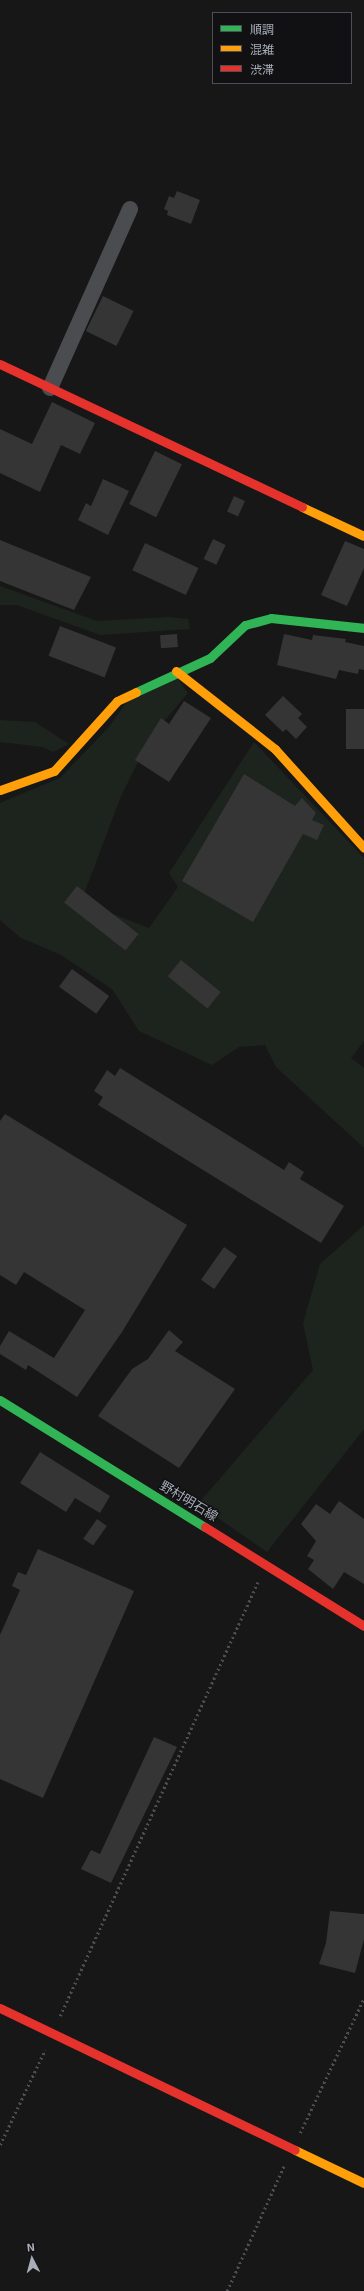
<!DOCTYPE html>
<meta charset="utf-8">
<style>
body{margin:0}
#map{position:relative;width:364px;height:2291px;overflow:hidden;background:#171717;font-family:"Exo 2","Noto Sans JP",sans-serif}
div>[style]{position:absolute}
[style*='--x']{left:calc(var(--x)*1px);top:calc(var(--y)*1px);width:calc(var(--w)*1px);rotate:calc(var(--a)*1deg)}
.green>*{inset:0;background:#1d241e}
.building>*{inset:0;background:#353536;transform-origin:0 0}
.path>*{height:2.5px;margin-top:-1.25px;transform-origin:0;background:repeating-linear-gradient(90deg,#4d4e52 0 2px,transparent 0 5px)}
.street>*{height:16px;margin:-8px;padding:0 8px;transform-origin:8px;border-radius:8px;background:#4b4c50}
.fast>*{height:9px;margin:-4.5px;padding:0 4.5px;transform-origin:4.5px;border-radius:4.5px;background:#30b455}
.slow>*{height:9px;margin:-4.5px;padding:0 4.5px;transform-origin:4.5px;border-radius:4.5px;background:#ff9f0a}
.jam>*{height:9px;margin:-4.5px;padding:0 4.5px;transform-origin:4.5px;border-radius:4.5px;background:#e5322d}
span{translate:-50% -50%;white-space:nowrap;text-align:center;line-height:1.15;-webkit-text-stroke:3px #111113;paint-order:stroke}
.street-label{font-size:13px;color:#a8adb8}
.legend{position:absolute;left:212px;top:12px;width:140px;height:72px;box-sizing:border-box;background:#111113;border:1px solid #4d4f55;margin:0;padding:5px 7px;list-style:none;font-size:12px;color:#a8adb8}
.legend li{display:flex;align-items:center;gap:8px;height:20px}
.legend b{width:20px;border:1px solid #4d4f55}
.north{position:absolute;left:12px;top:2239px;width:40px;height:40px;-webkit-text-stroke:3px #111113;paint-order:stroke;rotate:354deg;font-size:11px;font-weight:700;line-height:16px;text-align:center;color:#a8adb8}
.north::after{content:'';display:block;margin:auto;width:14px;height:18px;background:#a8adb8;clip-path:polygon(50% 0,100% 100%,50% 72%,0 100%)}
</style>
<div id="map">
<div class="green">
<i style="clip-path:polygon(0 586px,97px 621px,168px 617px,188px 619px,190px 629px,100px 635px,17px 605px,0 605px)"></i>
<i style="clip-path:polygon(175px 675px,188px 693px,150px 738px,121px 796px,81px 902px,149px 928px,178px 887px,169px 873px,254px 742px,364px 858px,364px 1041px,351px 1058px,364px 1068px,364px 1148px,276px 1067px,265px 1045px,239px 1047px,212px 1065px,139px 1031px,112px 989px,61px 955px,21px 938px,0 920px,0 803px,60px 778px,109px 727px,129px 699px)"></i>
<i style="clip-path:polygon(0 720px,35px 722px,69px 744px,53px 752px,43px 747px,0 742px)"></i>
<i style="clip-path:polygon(364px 1225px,364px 1429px,267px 1552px,198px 1504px,313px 1370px,303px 1323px,320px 1264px)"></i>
</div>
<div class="building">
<i style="clip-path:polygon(177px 191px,200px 200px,191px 224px,167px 215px,168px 211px,164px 209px,169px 196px,174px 198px)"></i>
<i style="left:103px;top:296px;width:34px;height:39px;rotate:26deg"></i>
<i style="clip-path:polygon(52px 402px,95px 423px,80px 454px,61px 445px,40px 492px,0 473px,0 429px,32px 444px)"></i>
<i style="left:155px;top:451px;width:30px;height:59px;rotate:26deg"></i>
<i style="clip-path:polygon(103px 479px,129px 491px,108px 535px,78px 520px,86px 503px,91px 506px)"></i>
<i style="left:234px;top:496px;width:12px;height:17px;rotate:24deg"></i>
<i style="left:213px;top:539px;width:14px;height:22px;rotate:25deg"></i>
<i style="clip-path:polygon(0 540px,91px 577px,74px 610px,0 581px)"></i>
<i style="clip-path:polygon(345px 541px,364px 549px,364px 568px,347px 606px,321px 595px)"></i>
<i style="left:145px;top:543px;width:59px;height:30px;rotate:25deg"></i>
<i style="left:60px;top:626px;width:60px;height:32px;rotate:21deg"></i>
<i style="left:177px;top:634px;width:13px;height:17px;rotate:86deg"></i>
<i style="clip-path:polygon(284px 634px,312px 640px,313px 635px,346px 639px,345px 642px,364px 646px,364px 670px,359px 669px,358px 674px,339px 670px,336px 679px,277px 665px)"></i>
<i style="clip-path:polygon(283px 696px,302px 714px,298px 718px,307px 727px,296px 739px,286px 729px,283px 732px,265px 715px)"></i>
<i style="clip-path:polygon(184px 701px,211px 718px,169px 782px,135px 760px,161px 718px,169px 724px)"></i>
<i style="left:346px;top:709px;width:18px;height:40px"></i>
<i style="clip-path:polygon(244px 774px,295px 806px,302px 798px,316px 813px,312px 820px,324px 825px,317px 840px,303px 834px,253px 922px,182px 881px)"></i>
<i style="left:77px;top:886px;width:78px;height:21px;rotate:38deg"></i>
<i style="left:181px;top:960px;width:51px;height:21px;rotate:39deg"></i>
<i style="left:72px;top:969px;width:46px;height:22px;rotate:36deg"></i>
<i style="clip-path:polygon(120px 1068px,284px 1170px,289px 1162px,304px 1172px,300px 1179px,344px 1206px,321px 1243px,98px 1105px,103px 1097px,94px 1091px,107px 1070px,115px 1076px)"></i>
<i style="clip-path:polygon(5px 1114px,187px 1225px,122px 1332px,77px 1397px,28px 1365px,26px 1370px,0 1354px,0 1346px,9px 1331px,54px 1358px,85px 1310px,24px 1272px,16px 1285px,0 1275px,0 1121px)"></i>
<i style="left:224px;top:1247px;width:16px;height:40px;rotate:35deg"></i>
<i style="clip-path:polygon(169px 1330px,183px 1342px,175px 1351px,235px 1389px,179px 1468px,98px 1416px,132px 1369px,148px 1359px)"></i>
<i style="clip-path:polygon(40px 1452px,110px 1496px,100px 1513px,75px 1498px,66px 1512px,20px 1483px)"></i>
<i style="clip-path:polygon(339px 1501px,364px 1519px,364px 1584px,344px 1572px,333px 1589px,308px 1569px,314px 1560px,307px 1556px,316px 1541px,301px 1524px,316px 1504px,330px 1514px)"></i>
<i style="left:97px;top:1519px;width:12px;height:24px;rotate:35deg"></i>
<i style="clip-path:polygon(38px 1549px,134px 1591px,43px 1798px,0 1779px,0 1635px,20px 1590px,12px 1586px,18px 1572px,26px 1575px)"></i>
<i style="clip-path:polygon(154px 1737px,177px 1747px,111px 1883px,81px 1869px,91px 1850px,100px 1854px)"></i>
<i style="clip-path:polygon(330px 1911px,364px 1914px,364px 1939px,355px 1973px,319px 1964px,326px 1943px)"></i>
</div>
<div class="path">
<i style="--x:60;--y:2016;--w:477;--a:-65.5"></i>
<i style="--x:300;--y:2133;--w:149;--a:-64.6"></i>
<i style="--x:0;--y:2145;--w:105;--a:-64.7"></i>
<i style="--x:227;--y:2291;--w:137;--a:-65.5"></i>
</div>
<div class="street">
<i style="--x:50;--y:388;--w:196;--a:-65.9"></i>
</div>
<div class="fast">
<i style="--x:136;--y:692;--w:81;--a:-24.7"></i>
<i style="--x:210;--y:658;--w:48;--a:-43.3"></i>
<i style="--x:245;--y:625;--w:27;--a:-15"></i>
<i style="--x:271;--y:618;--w:94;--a:6.1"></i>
<i style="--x:0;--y:1400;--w:241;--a:31.8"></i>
</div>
<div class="slow">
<i style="--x:302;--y:507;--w:68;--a:25.1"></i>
<i style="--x:176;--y:671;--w:126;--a:38.2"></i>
<i style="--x:275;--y:749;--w:133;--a:48"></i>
<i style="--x:0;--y:790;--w:57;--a:-19.4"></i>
<i style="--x:54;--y:771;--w:94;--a:-48"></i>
<i style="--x:117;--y:701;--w:21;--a:-25"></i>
<i style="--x:295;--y:2150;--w:76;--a:25.6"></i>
</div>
<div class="jam">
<i style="--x:0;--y:364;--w:334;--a:25.3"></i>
<i style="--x:205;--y:1527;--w:187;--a:31.9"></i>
<i style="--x:0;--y:2008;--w:327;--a:25.7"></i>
</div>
<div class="street-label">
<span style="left:189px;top:1501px;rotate:31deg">野村明石線</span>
</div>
<ul class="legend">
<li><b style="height:5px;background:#30b455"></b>順調</li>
<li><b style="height:5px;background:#ff9f0a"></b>混雑</li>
<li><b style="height:5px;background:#e5322d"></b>渋滞</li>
</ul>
<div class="north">N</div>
</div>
